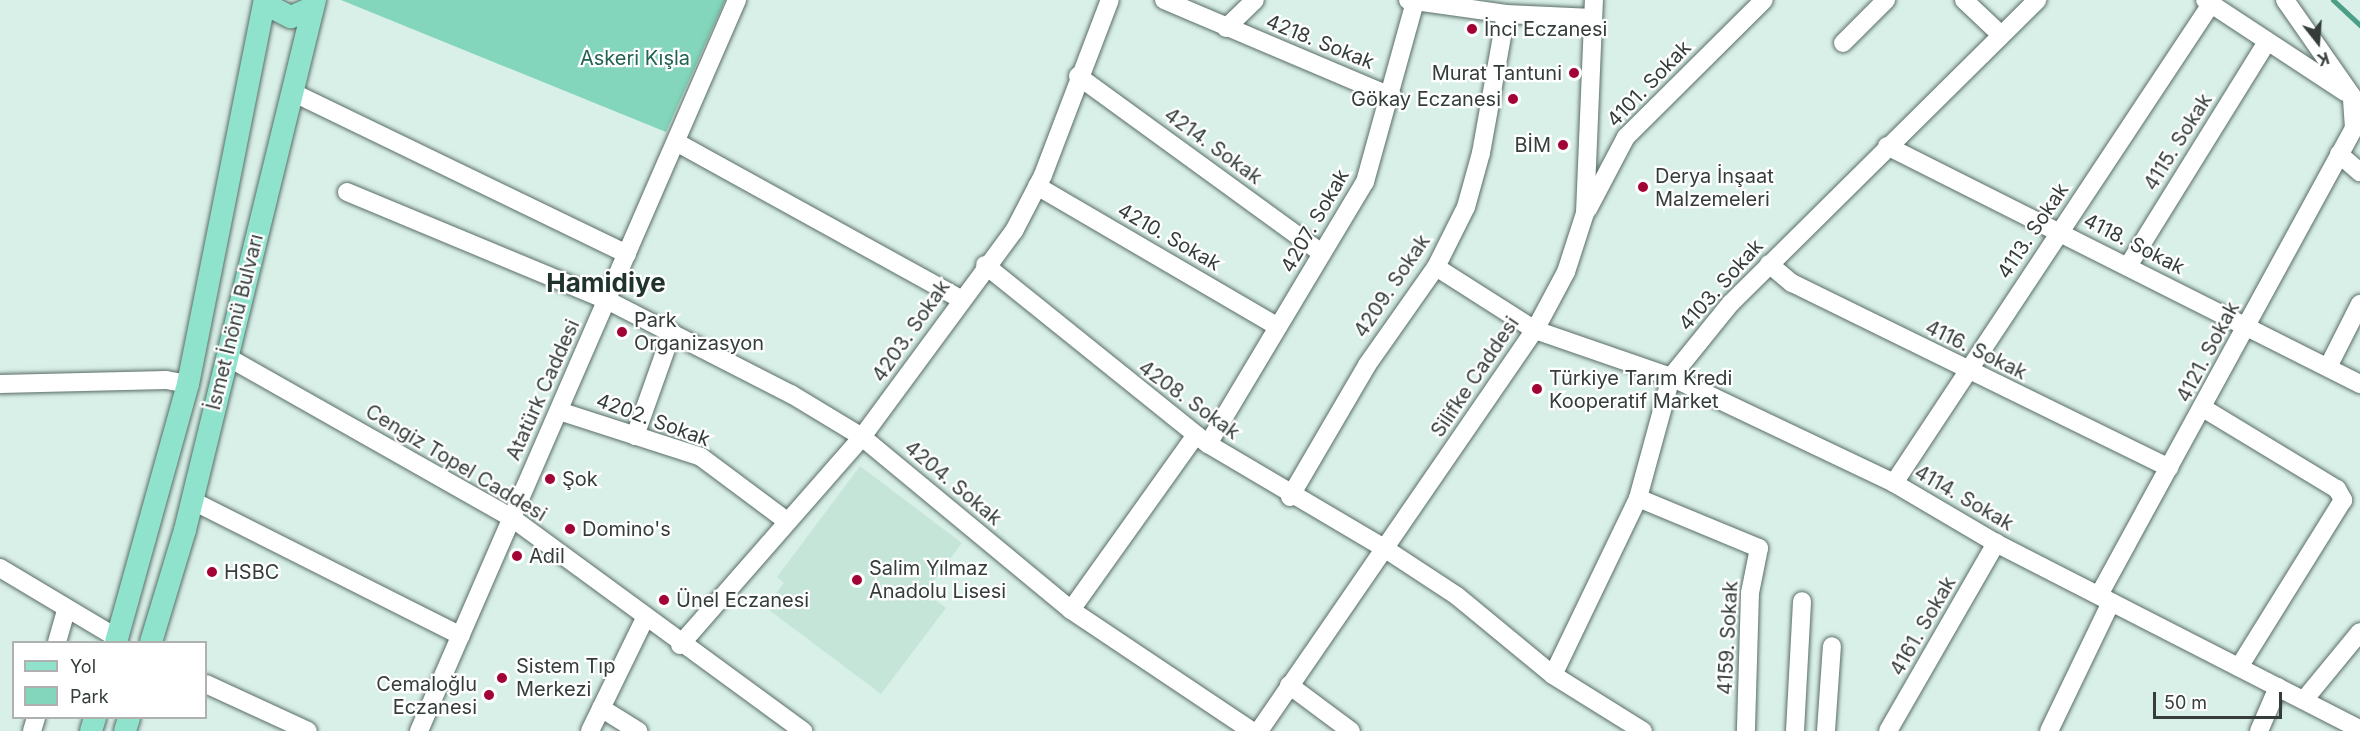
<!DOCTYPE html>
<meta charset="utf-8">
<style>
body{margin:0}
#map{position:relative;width:2360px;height:731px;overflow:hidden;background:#d9f0e8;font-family:Inter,sans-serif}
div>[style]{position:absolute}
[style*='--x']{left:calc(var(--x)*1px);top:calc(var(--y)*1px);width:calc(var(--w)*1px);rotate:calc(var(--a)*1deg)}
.built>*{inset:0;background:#c6e5d9}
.green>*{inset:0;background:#83d5bb}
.stream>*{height:5px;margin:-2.5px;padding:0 2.5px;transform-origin:2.5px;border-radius:2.5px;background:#4c9f86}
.roads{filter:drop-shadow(0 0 2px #596d66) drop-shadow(0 0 2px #596d66)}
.minor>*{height:18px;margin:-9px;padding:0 9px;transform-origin:9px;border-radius:9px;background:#fff}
.major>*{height:22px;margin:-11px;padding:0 11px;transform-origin:11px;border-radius:11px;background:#8fe3cd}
.dots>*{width:16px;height:16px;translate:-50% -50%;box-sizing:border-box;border:3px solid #fff;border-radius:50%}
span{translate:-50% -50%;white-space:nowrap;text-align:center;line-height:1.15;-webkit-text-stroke:4.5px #fff;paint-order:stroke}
.poi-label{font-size:20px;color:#343d3a}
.left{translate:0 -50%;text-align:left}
.right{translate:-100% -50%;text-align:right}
.street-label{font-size:20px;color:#343d3a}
.park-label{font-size:20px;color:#216250}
.district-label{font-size:26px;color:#1f322b;font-weight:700}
.legend{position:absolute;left:12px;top:641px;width:195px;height:78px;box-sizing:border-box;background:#fff;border:2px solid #aeb1b0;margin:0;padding:8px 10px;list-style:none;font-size:18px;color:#343d3a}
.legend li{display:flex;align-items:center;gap:12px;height:30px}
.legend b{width:30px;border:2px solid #aeb1b0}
.north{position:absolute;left:2288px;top:12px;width:60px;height:60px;-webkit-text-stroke:4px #fff;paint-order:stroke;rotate:163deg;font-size:16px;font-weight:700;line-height:24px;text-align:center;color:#343d3a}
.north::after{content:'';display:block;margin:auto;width:21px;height:27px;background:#343d3a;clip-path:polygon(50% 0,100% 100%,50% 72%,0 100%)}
.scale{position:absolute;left:2153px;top:692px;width:129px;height:27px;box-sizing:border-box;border:3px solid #343d3a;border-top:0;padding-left:8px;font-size:18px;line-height:21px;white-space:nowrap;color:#343d3a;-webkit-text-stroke:4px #fff;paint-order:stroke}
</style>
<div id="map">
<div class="built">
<i style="clip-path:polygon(860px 466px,962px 543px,925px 592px,946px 608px,881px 694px,765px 607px,784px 583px,777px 577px)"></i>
</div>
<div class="green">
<i style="clip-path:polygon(341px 0,725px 0,666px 132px)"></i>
</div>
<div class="stream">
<i style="--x:2333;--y:0;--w:37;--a:43"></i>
</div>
<div class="roads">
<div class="minor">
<i style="--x:1164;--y:0;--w:249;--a:23"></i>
<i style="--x:1408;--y:0;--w:99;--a:8.1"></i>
<i style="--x:1506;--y:14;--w:87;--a:2.6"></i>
<i style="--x:1964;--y:0;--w:51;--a:43.4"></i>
<i style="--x:2205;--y:0;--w:168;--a:33.3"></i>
<i style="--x:1226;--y:28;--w:40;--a:-44"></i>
<i style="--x:1843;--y:43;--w:61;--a:-45"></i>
<i style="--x:1078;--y:76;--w:301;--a:36"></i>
<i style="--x:294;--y:93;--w:370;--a:25.8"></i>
<i style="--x:676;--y:142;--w:325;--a:28.9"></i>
<i style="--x:1887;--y:146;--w:530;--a:26.71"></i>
<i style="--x:2339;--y:154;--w:28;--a:41"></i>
<i style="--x:1037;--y:186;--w:279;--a:30.3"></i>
<i style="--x:347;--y:192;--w:282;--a:22.6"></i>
<i style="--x:607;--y:300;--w:207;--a:27.1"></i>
<i style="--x:791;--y:394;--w:83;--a:31.2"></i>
<i style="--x:862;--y:437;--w:271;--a:39.6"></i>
<i style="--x:1071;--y:610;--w:218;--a:33.8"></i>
<i style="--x:1588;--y:209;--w:81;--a:-62.2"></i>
<i style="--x:1626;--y:137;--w:194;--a:-44.8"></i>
<i style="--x:1769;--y:264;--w:30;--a:40"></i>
<i style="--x:1792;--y:283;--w:420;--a:26.1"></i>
<i style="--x:985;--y:265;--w:286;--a:38.8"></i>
<i style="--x:1208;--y:444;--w:204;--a:30.6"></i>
<i style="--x:1384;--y:548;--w:87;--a:33.3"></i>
<i style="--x:1457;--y:596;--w:124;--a:39.5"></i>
<i style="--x:1553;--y:675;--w:106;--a:31.9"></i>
<i style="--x:2128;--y:266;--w:264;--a:-58.2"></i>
<i style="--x:1436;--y:267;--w:117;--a:32.5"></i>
<i style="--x:1535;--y:330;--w:144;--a:19.1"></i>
<i style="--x:1671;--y:377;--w:247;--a:25.4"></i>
<i style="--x:1894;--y:483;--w:118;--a:30.5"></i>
<i style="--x:1996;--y:543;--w:409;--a:27.1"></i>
<i style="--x:227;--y:350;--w:10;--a:66"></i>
<i style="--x:231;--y:359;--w:323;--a:29.5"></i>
<i style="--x:512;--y:518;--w:361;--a:36.2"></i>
<i style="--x:2328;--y:367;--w:71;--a:-63.1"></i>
<i style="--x:0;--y:384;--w:166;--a:-1.4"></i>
<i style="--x:166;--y:380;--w:22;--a:10"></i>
<i style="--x:2203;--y:408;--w:157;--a:31.2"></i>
<i style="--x:2337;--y:489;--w:13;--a:61"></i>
<i style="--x:2343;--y:500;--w:197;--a:121.9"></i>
<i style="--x:559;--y:411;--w:149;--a:17.9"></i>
<i style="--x:701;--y:457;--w:107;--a:36.7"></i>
<i style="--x:635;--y:436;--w:110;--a:-70.4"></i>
<i style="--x:1208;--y:444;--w:305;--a:-59.1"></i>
<i style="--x:1365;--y:182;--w:187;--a:-74.5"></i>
<i style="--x:1894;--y:483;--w:574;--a:-56.5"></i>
<i style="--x:1290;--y:497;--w:153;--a:-59.7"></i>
<i style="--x:1367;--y:365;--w:120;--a:-54.9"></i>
<i style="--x:1436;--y:267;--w:67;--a:-63.4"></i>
<i style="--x:1466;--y:207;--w:56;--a:-74.5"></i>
<i style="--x:1481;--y:153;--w:141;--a:-79.8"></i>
<i style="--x:1638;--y:498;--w:131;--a:22.5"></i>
<i style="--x:1759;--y:548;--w:46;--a:101.3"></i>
<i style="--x:1750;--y:593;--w:138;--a:91.7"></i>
<i style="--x:191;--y:500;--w:302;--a:26.7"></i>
<i style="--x:0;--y:568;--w:136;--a:30.9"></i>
<i style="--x:2099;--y:595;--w:532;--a:-61.36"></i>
<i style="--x:2354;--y:128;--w:32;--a:-94"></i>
<i style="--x:2352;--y:96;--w:117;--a:-124.9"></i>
<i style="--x:1071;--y:610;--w:215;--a:-54.5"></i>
<i style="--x:57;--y:642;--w:33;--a:-74"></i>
<i style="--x:680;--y:645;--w:276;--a:-48.8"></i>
<i style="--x:862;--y:437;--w:256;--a:-53.6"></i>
<i style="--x:1014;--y:231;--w:63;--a:-62.6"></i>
<i style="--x:1043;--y:175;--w:187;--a:-69.1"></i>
<i style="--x:1553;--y:675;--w:196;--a:-64.3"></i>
<i style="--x:1638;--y:498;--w:125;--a:-74.7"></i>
<i style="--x:1671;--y:377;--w:95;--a:-51"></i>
<i style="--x:1731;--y:303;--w:431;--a:-44.7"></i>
<i style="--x:206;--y:684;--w:112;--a:24.7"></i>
<i style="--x:1289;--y:685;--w:77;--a:36.6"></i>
<i style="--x:2304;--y:700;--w:88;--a:-50.5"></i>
<i style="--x:601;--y:708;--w:44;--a:31.9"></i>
<i style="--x:32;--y:731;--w:14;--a:-73"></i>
<i style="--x:419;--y:731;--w:797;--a:-66.49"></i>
<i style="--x:590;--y:731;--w:126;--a:-64"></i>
<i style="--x:1259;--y:731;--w:487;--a:-55.5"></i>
<i style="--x:1535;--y:330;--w:66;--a:-61.9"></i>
<i style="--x:1566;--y:272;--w:62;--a:-72.1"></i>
<i style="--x:1585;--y:213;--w:213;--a:-87.6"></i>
<i style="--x:1795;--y:731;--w:130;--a:-86.9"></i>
<i style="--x:1826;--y:731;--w:85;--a:-86"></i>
<i style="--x:1888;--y:731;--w:217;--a:-60.1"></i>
<i style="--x:2049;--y:731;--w:143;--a:-64.3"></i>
<i style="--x:2259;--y:731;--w:48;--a:-66.6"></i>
</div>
<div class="major">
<i style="--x:265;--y:4;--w:29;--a:27"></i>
<i style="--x:291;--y:17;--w:24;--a:-24"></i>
<i style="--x:116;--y:642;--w:268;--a:-74.4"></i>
<i style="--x:188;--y:384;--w:392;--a:-78.7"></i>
<i style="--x:151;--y:642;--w:117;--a:-73.1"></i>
<i style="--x:185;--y:530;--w:546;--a:-76.22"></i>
<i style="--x:91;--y:731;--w:14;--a:-73"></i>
<i style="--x:125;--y:731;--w:14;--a:-73"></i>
</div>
</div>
<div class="dots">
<i style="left:1472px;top:29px;background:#a20436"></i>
<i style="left:1574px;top:73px;background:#a20436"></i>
<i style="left:1513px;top:99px;background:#a20436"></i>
<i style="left:1563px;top:145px;background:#a20436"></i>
<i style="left:1643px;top:187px;background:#a20436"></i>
<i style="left:622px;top:332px;background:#a20436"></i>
<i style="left:1537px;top:389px;background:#a20436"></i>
<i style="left:550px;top:479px;background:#a20436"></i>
<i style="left:570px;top:529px;background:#a20436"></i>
<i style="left:517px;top:556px;background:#a20436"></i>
<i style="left:212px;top:572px;background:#a20436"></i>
<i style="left:857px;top:580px;background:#a20436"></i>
<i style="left:664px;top:600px;background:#a20436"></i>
<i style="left:502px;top:678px;background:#a20436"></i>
<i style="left:489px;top:695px;background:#a20436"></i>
</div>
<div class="poi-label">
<span class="left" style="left:1484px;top:29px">İnci Eczanesi</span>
<span class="right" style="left:1562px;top:73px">Murat Tantuni</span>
<span class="right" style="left:1501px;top:99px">Gökay Eczanesi</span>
<span class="right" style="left:1551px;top:145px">BİM</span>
<span class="left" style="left:1655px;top:188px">Derya İnşaat<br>Malzemeleri</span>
<span class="left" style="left:634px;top:332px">Park<br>Organizasyon</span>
<span class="left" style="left:1549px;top:390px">Türkiye Tarım Kredi<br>Kooperatif Market</span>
<span class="left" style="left:562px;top:479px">Şok</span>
<span class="left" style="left:582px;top:529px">Domino's</span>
<span class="left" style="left:529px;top:556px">Adil</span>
<span class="left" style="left:869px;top:580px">Salim Yılmaz<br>Anadolu Lisesi</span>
<span class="left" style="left:224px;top:572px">HSBC</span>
<span class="left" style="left:676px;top:600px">Ünel Eczanesi</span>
<span class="left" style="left:516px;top:678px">Sistem Tıp<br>Merkezi</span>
<span class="right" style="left:477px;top:696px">Cemaloğlu<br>Eczanesi</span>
</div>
<div class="street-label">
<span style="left:1320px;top:42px;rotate:22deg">4218. Sokak</span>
<span style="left:1649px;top:84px;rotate:-46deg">4101. Sokak</span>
<span style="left:2178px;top:142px;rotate:-58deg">4115. Sokak</span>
<span style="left:1213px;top:146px;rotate:36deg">4214. Sokak</span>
<span style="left:1315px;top:221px;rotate:-60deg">4207. Sokak</span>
<span style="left:2033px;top:231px;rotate:-56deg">4113. Sokak</span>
<span style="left:1169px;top:237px;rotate:30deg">4210. Sokak</span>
<span style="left:2134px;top:244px;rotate:27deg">4118. Sokak</span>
<span style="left:1721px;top:285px;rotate:-48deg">4103. Sokak</span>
<span style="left:1392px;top:286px;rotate:-56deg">4209. Sokak</span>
<span style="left:235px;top:322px;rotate:-76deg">İsmet İnönü Bulvarı</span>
<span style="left:911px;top:331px;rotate:-55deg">4203. Sokak</span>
<span style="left:1976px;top:350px;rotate:26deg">4116. Sokak</span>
<span style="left:2208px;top:352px;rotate:-62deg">4121. Sokak</span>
<span style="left:1475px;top:377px;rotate:-56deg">Silifke Caddesi</span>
<span style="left:543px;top:390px;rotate:-66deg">Atatürk Caddesi</span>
<span style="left:1189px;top:400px;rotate:36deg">4208. Sokak</span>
<span style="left:653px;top:420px;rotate:20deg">4202. Sokak</span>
<span style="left:456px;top:463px;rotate:31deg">Cengiz Topel Caddesi</span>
<span style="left:953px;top:483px;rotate:40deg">4204. Sokak</span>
<span style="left:1964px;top:498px;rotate:30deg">4114. Sokak</span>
<span style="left:1923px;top:626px;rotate:-60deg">4161. Sokak</span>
<span style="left:1728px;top:638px;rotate:-87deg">4159. Sokak</span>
</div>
<div class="park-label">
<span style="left:635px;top:58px">Askeri Kışla</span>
</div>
<div class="district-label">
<span style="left:606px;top:283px">Hamidiye</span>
</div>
<ul class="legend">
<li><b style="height:8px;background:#8fe3cd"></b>Yol</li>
<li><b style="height:16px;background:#83d5bb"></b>Park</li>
</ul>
<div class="north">K</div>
<div class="scale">50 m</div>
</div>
